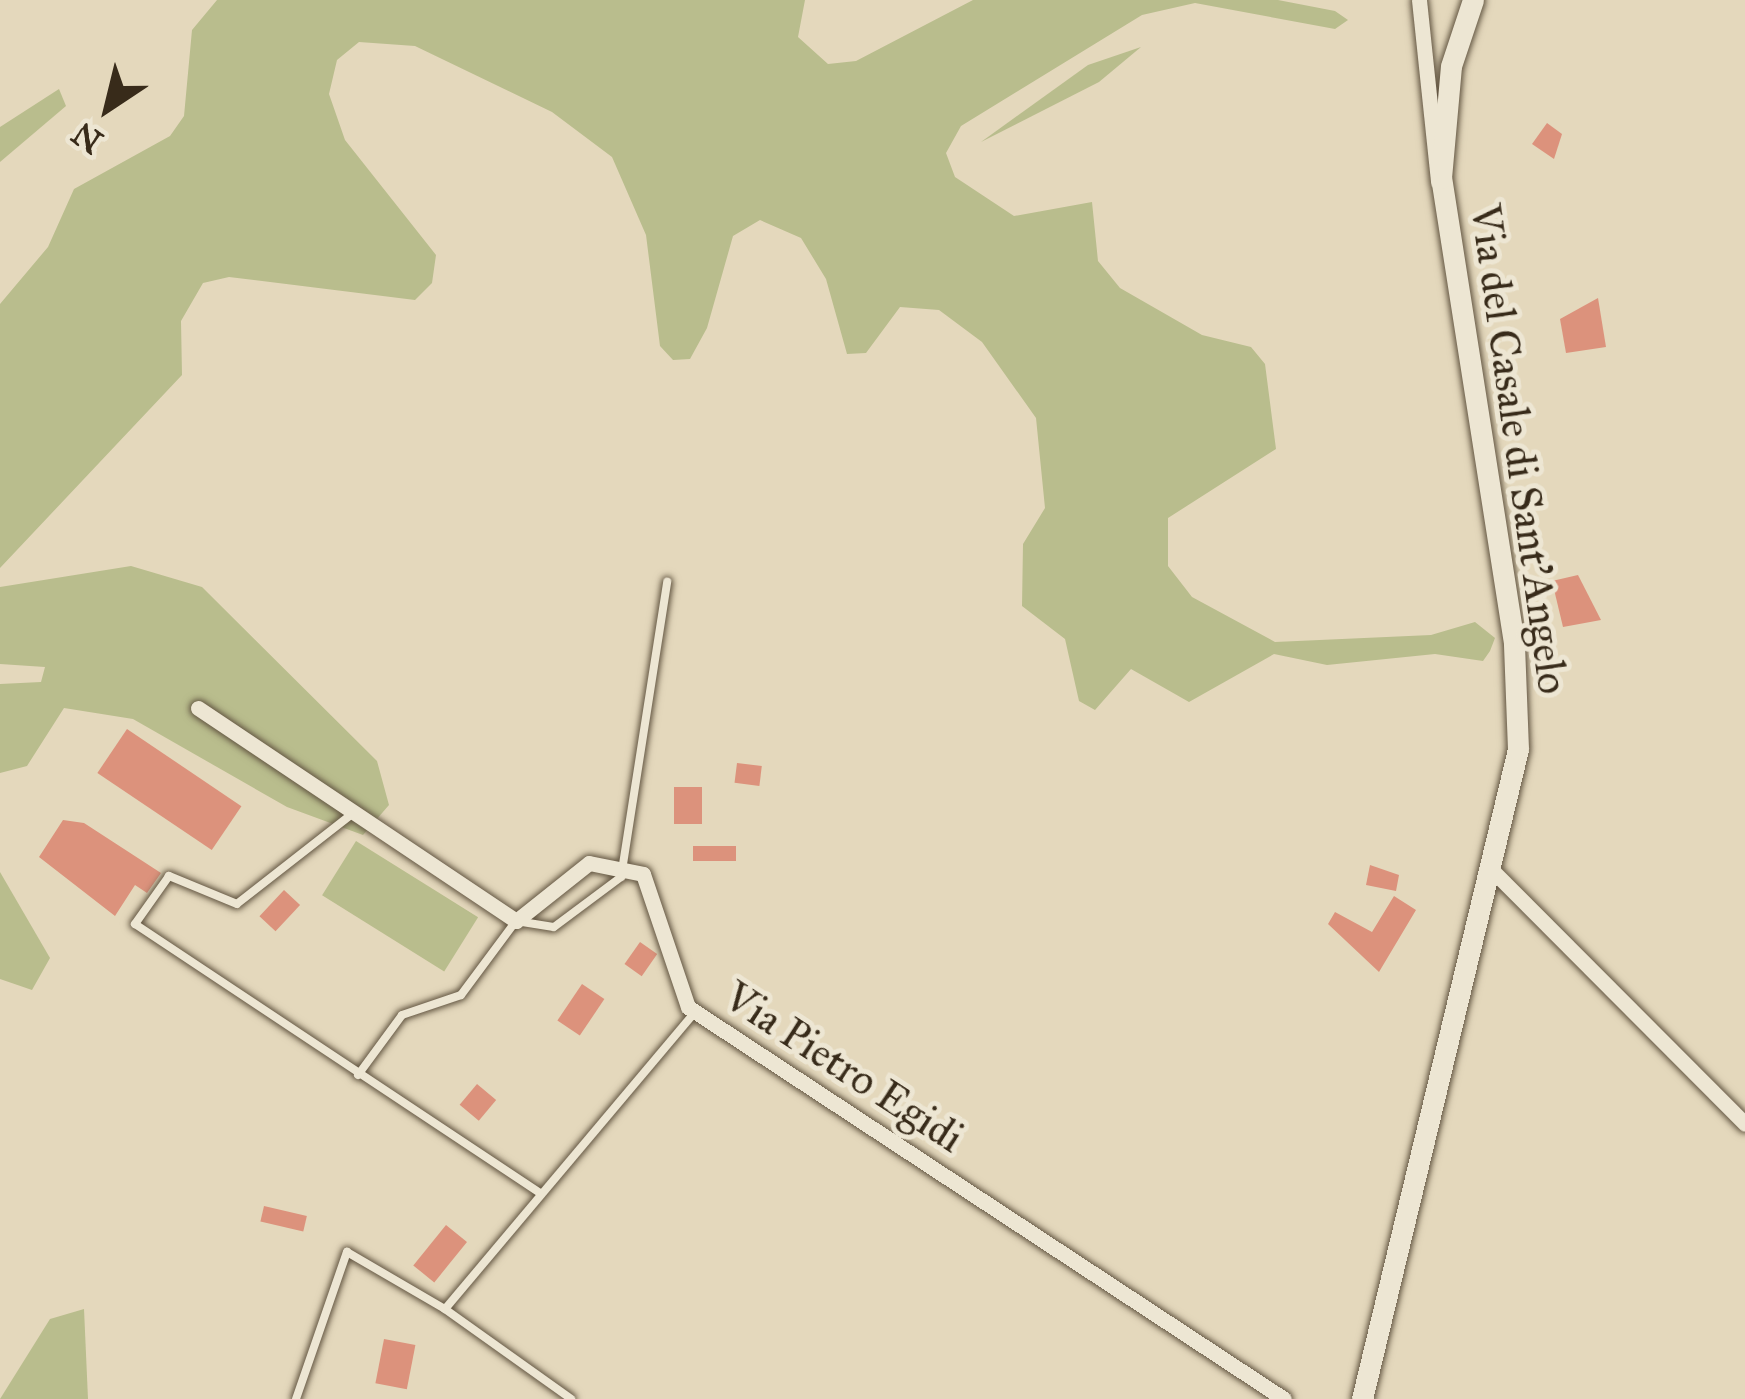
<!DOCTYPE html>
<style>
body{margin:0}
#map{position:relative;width:1745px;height:1399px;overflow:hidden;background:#e4d8bc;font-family:"IM FELL Great Primer",serif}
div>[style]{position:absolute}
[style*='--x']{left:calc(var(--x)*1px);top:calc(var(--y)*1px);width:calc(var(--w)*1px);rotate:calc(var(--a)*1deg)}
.green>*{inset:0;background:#b9bd8d;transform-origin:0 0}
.building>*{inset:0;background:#dc927c;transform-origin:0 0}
.roads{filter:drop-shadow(0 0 3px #635642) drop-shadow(0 0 3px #635642)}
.service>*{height:8px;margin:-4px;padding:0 4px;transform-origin:4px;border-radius:4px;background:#ede6d3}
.minor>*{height:15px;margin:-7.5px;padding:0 7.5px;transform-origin:7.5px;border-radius:7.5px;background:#ede6d3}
.secondary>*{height:21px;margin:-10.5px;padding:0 10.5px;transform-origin:10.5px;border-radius:10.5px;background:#ede6d3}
span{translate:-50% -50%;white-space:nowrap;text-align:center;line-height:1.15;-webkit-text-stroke:10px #ede6d3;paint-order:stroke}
.street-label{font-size:42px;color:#382b1a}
.north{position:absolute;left:48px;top:48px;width:120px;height:120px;-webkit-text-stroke:9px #ede6d3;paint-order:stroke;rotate:215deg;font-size:33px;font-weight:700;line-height:48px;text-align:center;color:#382b1a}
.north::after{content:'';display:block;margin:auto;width:42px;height:54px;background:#382b1a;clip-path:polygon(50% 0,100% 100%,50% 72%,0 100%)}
</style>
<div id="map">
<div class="green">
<i style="clip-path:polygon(217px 0,805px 0,798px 37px,828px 64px,856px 61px,973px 0,1278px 0,1335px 11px,1348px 20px,1335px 29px,1195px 3px,1142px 15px,961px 126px,946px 153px,955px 177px,1014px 216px,1092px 202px,1098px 261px,1120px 288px,1202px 335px,1251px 347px,1265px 364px,1276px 449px,1168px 518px,1168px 566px,1192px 597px,1275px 642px,1431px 635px,1475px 622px,1495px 638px,1490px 651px,1483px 661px,1435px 654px,1327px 665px,1274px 654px,1189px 702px,1131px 669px,1095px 710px,1079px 701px,1065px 639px,1022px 606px,1023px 544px,1045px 508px,1036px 418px,982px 342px,939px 310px,900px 307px,866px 353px,847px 354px,826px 279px,801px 238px,760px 220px,733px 236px,707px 328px,690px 359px,673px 360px,660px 346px,646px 235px,612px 157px,552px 112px,415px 46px,359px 42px,337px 60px,329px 94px,345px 140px,436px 255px,432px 283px,415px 300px,229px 277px,203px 283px,181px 321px,182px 375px,0 568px,0 304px,48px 247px,74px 189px,170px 136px,184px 116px,192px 30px)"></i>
<i style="clip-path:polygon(1141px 47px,1099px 82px,981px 142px,1088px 65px)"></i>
<i style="clip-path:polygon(59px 89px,66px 106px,0 162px,0 127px)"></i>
<i style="clip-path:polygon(131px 566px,202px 587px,377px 761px,389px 805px,363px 835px,287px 807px,133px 719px,64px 708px,27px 766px,0 773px,0 684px,41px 682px,45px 667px,0 664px,0 587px)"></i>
<i style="left:356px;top:841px;width:144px;height:64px;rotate:32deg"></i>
<i style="clip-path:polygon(0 872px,50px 958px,32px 990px,0 979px)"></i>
<i style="clip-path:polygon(84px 1309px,88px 1399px,0 1399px,50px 1319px)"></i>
</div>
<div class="building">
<i style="clip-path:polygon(1547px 123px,1562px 134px,1554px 159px,1532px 144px)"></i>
<i style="clip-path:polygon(1598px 298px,1606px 347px,1566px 353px,1560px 319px)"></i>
<i style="clip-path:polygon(1578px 575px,1601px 620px,1563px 627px,1552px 581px)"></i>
<i style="left:127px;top:729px;width:138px;height:53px;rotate:34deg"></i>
<i style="left:737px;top:763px;width:25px;height:20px;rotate:7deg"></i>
<i style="left:674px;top:787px;width:28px;height:37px"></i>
<i style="clip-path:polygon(63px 820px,84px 823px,161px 873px,147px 893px,135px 885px,115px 916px,39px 857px)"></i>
<i style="left:736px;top:846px;width:15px;height:43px;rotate:90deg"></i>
<i style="clip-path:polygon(1370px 865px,1399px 875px,1396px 891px,1366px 885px)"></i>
<i style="left:284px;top:890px;width:22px;height:36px;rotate:43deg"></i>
<i style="clip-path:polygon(1394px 896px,1416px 910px,1379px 972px,1328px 924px,1335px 912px,1372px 932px)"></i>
<i style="left:640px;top:942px;width:21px;height:27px;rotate:35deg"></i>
<i style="left:582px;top:984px;width:27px;height:44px;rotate:34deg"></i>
<i style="left:477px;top:1084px;width:25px;height:27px;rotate:40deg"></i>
<i style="left:264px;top:1206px;width:44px;height:16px;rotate:13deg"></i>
<i style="left:446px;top:1225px;width:27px;height:52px;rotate:39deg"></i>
<i style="left:384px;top:1339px;width:32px;height:45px;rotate:11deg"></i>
</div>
<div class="roads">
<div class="service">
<i style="--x:352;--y:814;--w:146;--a:142"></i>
<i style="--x:237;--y:904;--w:74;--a:-157.6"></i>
<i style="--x:169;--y:876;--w:59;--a:125.3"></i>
<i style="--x:135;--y:924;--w:486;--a:33.6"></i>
<i style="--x:358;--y:1075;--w:74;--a:-53.7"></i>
<i style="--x:402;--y:1015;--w:62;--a:-18.7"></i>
<i style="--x:461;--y:995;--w:92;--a:-53.4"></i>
<i style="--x:516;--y:921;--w:38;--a:9"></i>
<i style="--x:554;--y:927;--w:84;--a:-36.7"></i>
<i style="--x:621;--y:877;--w:299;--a:-81.1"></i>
<i style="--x:445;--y:1309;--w:155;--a:35.5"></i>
<i style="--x:296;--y:1399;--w:156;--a:-70.9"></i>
<i style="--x:347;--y:1252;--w:113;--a:30.2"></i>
<i style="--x:445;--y:1309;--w:387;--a:-49.9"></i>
</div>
<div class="minor">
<i style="--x:1419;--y:0;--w:183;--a:84"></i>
<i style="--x:198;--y:708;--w:383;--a:33.8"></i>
<i style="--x:516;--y:921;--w:93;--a:-38.5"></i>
<i style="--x:589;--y:863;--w:55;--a:11.5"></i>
<i style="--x:643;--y:874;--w:140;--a:71.3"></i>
<i style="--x:688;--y:1007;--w:713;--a:33.33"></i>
<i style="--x:1495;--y:873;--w:354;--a:45.1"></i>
</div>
<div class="secondary">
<i style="--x:1362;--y:1399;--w:668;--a:-76.5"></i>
<i style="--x:1518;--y:749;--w:106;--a:-92.2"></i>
<i style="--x:1514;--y:643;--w:471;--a:-98.9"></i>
<i style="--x:1441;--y:178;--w:112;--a:-84.9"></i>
<i style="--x:1451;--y:66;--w:70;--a:-71.6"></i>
</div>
</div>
<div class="street-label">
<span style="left:1519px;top:449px;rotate:82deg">Via del Casale di Sant'Angelo</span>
<span style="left:844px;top:1067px;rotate:33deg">Via Pietro Egidi</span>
</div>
<div class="north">N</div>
</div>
